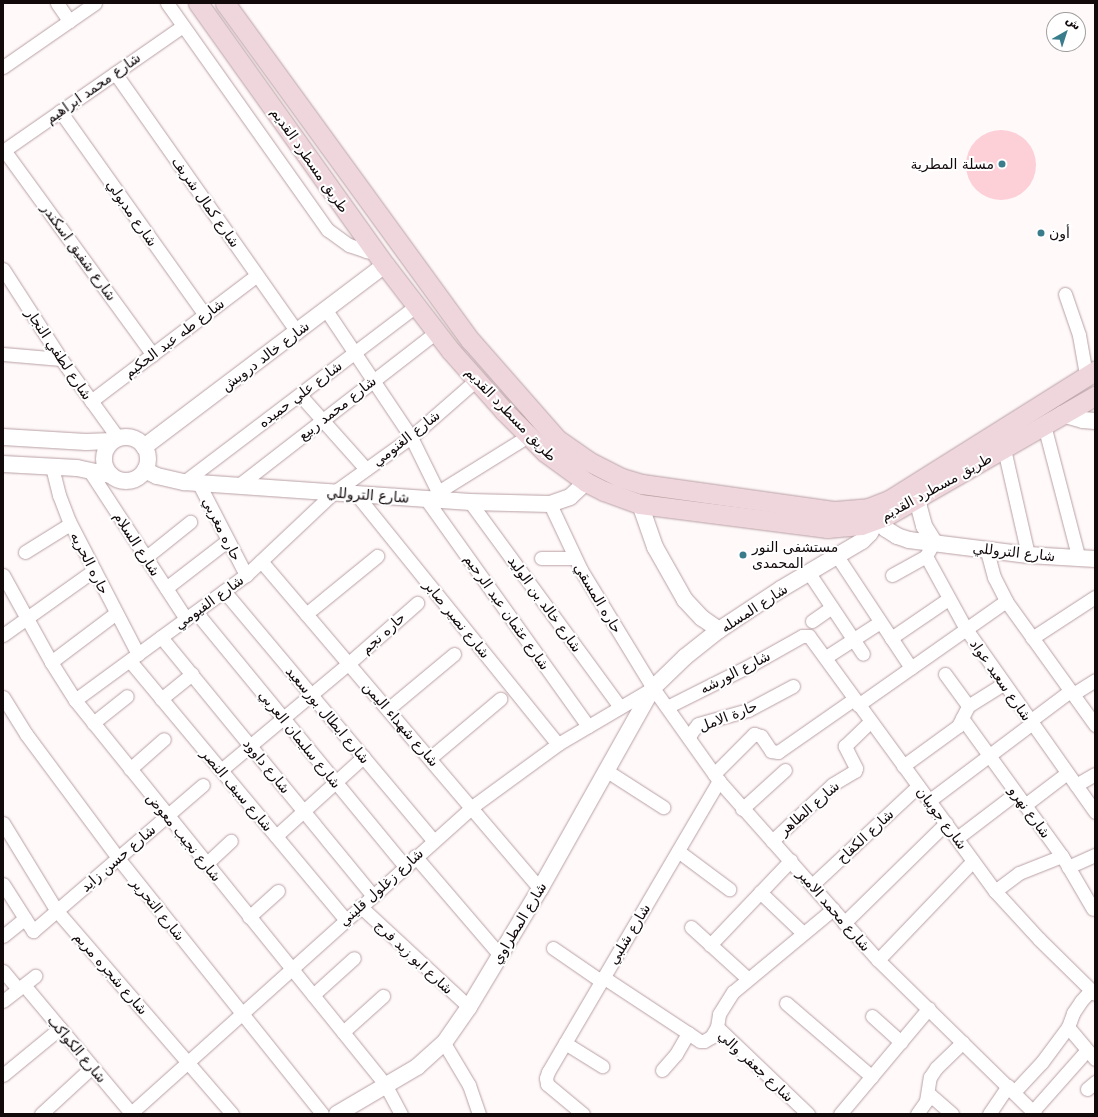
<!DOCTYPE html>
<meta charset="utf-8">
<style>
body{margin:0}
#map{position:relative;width:1098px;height:1117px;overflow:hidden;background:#fff9fa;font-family:"DejaVu Sans","Noto Sans Arabic",sans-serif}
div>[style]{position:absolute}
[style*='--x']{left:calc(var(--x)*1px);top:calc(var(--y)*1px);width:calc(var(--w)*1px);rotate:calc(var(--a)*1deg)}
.green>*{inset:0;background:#fdcfd7}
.round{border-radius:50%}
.roads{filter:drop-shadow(0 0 1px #b9a0a4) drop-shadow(0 0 1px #b9a0a4)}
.minor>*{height:13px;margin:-6.5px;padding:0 6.5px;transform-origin:6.5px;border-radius:6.5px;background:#fff}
.tertiary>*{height:16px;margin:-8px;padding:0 8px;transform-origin:8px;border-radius:8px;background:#fff}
.tertiary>.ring{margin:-8px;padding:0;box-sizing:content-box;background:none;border:16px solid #fff;border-radius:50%}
.secondary>*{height:19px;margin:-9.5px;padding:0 9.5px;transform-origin:9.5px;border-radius:9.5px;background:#efd6dc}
.dots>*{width:11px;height:11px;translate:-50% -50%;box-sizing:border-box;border:2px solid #fff;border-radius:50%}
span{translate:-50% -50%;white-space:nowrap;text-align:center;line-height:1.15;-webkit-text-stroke:4px #fff;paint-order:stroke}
.street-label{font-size:14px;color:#12090b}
.poi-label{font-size:14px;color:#12090b}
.right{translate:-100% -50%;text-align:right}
.left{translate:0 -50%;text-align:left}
.frame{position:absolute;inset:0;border:4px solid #12090b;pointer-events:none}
.north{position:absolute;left:1046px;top:12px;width:40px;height:40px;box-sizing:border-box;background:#fff;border:1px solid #a09d9d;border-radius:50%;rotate:39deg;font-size:11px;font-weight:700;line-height:16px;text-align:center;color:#12090b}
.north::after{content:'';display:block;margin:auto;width:14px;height:18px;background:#397c8c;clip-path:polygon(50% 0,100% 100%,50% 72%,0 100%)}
</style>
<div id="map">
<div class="green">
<i class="round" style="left:966px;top:130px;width:70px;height:70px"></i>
</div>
<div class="roads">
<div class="minor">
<i style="--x:57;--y:3;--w:22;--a:56"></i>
<i style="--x:167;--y:3;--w:278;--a:54.7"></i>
<i style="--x:328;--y:230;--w:26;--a:36"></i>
<i style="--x:349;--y:245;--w:18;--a:19"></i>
<i style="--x:366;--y:251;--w:10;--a:11"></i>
<i style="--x:3;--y:67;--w:112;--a:-34.8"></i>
<i style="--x:115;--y:73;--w:317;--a:54.9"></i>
<i style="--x:60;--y:111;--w:250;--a:54.6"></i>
<i style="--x:4;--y:150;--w:253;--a:54"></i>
<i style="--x:3;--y:151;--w:219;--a:-34.8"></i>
<i style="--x:3;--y:269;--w:107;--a:57.2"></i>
<i style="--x:61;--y:359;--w:97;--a:54.2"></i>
<i style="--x:1065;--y:294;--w:43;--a:71.1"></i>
<i style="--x:1079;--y:335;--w:34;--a:80"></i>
<i style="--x:1085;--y:368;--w:9;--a:90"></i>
<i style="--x:326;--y:310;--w:153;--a:56.2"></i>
<i style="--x:411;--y:437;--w:70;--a:63.8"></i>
<i style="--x:3;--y:354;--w:58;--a:4.9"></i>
<i style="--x:300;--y:395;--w:99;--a:48.3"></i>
<i style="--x:91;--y:401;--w:208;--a:-37.2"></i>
<i style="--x:1044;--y:425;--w:138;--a:75.4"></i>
<i style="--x:1004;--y:449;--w:109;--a:77.2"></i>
<i style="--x:52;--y:467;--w:29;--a:76"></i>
<i style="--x:59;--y:495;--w:28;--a:69"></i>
<i style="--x:69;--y:521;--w:150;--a:62.6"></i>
<i style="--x:89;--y:470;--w:178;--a:56.9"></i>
<i style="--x:184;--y:482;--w:291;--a:-37.2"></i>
<i style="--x:198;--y:482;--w:105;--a:62.7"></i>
<i style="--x:239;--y:485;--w:249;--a:-37.8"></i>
<i style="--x:438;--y:492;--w:106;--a:-31.9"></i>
<i style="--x:356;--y:494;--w:321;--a:51.1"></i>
<i style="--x:426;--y:499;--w:279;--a:54.5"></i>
<i style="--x:470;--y:502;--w:254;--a:53.8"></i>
<i style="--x:550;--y:504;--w:73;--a:64.8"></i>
<i style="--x:581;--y:570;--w:138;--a:58.6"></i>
<i style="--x:653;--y:688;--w:114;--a:54.6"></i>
<i style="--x:719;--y:781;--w:239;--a:48.4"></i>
<i style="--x:878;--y:960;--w:220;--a:44.4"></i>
<i style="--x:934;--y:542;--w:16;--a:120"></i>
<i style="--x:926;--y:556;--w:83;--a:61.3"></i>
<i style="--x:966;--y:629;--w:224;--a:54.8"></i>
<i style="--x:987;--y:551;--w:27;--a:75"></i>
<i style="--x:994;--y:577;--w:27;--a:63"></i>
<i style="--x:1006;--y:601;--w:153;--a:54.3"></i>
<i style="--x:25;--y:552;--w:53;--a:-31.9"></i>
<i style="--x:837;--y:556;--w:134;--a:56.5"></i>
<i style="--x:145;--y:558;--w:58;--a:-38.7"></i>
<i style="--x:541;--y:558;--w:33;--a:0"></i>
<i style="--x:261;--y:561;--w:431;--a:49.6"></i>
<i style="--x:809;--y:573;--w:97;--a:56.3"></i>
<i style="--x:3;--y:575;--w:99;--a:61.1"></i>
<i style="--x:51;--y:662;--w:45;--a:57.7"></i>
<i style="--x:75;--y:700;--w:496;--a:51.1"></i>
<i style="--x:386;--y:1086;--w:32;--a:62"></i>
<i style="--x:892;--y:575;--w:39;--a:-29"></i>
<i style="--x:166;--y:588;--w:78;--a:-37.7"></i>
<i style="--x:224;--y:591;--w:325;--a:50"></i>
<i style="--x:196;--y:612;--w:329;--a:50.6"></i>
<i style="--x:306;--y:614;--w:92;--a:-39.2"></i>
<i style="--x:812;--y:621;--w:24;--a:-35"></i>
<i style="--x:3;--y:635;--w:112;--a:-35.5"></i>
<i style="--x:161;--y:637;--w:333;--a:50.7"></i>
<i style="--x:891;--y:638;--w:69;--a:-34.4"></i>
<i style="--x:1032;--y:638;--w:75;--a:-33.1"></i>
<i style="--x:826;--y:657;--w:64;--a:-32.9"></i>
<i style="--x:130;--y:661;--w:336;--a:50.2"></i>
<i style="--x:51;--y:662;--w:81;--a:-37"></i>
<i style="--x:945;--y:674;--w:39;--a:54"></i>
<i style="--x:1073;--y:694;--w:26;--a:-32"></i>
<i style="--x:3;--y:697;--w:44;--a:58.1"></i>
<i style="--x:26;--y:734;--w:154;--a:53.4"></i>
<i style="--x:118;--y:858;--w:327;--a:51.4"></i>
<i style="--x:161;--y:699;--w:40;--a:-39"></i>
<i style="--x:75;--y:700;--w:212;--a:-36.2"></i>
<i style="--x:246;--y:575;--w:120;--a:-43.3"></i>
<i style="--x:333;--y:493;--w:96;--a:-35.7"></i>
<i style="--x:411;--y:437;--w:86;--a:-41.2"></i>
<i style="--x:858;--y:705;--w:181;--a:-35.1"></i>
<i style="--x:667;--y:707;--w:89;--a:-26.6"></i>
<i style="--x:747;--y:667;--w:63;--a:-29.4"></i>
<i style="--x:802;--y:636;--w:7;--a:0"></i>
<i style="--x:809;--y:636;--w:316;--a:53.9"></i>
<i style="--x:995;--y:891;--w:65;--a:47.5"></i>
<i style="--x:1039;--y:939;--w:78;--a:44.5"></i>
<i style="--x:388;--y:709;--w:86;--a:-39.8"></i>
<i style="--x:962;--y:718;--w:170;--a:54.1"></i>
<i style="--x:1062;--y:856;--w:61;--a:59.7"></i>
<i style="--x:1030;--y:721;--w:50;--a:-36.9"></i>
<i style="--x:93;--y:723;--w:43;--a:-38.5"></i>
<i style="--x:689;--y:738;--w:5;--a:-68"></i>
<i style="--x:691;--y:733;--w:11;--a:-52"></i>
<i style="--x:698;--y:724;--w:52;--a:-15.6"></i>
<i style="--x:748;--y:710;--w:51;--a:-28.1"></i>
<i style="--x:430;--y:758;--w:92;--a:-40.1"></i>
<i style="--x:903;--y:766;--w:68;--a:-36"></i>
<i style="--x:958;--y:726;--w:22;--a:-63"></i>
<i style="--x:968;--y:706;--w:41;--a:-32.2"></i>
<i style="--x:130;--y:769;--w:45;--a:-41.4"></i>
<i style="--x:221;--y:770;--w:167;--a:-39.9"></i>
<i style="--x:349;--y:663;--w:91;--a:-41.4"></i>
<i style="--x:607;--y:771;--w:67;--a:32.7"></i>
<i style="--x:714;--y:774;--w:57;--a:-45"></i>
<i style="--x:754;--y:734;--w:7;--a:16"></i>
<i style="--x:761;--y:736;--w:18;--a:56"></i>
<i style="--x:771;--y:751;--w:7;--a:8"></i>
<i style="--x:778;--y:752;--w:93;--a:-34.9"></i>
<i style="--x:1076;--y:785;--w:22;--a:-30"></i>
<i style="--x:930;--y:800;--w:128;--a:-37"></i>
<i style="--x:1025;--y:805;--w:53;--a:-37.3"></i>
<i style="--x:742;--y:809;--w:58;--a:-42.2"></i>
<i style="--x:3;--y:823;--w:103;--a:58.5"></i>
<i style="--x:57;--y:911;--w:268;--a:49.2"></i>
<i style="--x:276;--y:836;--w:118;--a:-42.2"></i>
<i style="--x:957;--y:838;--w:74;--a:-37.3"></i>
<i style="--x:772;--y:841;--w:83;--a:-43.1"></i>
<i style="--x:833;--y:784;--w:26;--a:-31"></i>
<i style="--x:855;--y:771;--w:3;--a:-72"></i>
<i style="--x:856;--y:768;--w:25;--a:-117"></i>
<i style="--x:845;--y:746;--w:35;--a:-44"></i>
<i style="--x:678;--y:851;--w:64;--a:36.7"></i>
<i style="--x:415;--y:856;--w:130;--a:49.4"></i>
<i style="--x:206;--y:864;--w:34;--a:-43"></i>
<i style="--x:1068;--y:867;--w:30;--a:-24"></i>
<i style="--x:3;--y:884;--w:56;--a:57.4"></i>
<i style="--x:33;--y:931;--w:224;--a:-40.7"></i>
<i style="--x:812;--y:885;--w:145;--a:-43"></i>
<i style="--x:995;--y:891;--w:30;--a:-37"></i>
<i style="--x:1019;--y:873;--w:46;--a:-21.6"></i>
<i style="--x:760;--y:892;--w:59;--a:43.6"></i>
<i style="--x:360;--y:906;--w:149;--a:42.8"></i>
<i style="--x:249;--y:917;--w:39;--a:-42"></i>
<i style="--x:844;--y:923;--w:143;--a:-44.4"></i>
<i style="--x:691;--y:927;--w:76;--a:42.3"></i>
<i style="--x:3;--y:936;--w:28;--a:-39"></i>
<i style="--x:710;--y:945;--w:117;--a:-46.4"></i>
<i style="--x:553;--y:948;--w:58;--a:34.5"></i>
<i style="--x:878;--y:960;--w:137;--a:-46.2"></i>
<i style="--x:3;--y:971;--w:23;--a:50"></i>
<i style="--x:603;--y:977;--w:102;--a:33.4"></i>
<i style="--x:688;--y:1033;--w:14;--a:34"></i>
<i style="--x:700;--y:1041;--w:4;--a:0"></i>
<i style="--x:704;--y:1041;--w:8;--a:-30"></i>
<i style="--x:711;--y:1037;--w:12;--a:-59"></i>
<i style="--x:717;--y:1027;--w:13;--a:-81"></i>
<i style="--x:719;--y:1014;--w:26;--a:-58"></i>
<i style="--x:733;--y:992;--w:130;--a:-39.7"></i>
<i style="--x:24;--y:985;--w:167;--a:50.1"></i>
<i style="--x:313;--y:995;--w:55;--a:-42.1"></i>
<i style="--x:3;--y:1001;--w:41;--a:-38"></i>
<i style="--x:786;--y:1003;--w:113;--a:40.7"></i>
<i style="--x:872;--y:1016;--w:39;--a:42"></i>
<i style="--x:717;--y:1027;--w:126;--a:43.7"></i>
<i style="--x:1068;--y:1027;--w:42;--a:49.8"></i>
<i style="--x:343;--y:1032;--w:54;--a:-42"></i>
<i style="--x:444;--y:1043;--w:49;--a:59.2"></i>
<i style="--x:469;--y:1085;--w:31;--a:71"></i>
<i style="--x:565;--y:1043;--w:44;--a:31.9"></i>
<i style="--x:662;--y:1070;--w:21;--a:-49"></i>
<i style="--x:676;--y:1054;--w:24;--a:-60"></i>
<i style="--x:3;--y:1075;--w:74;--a:-39.5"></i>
<i style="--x:1087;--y:1089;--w:11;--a:-41"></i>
<i style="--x:1014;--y:1092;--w:41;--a:-47"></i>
<i style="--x:1042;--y:1062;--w:44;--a:-53.4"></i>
<i style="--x:1068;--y:1027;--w:15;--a:-70"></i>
<i style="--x:1073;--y:1013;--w:14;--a:-56"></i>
<i style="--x:1081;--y:1001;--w:15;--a:-48"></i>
<i style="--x:928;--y:1093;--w:32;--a:41"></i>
<i style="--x:1033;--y:1111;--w:81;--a:-48.5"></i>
<i style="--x:41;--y:1114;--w:69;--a:-42.7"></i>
<i style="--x:130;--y:1114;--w:460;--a:-41.9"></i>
<i style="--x:472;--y:807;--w:107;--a:-36.2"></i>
<i style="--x:558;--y:744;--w:110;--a:-30.5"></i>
<i style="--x:583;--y:1114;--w:47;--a:-140.2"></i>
<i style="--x:547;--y:1084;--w:6;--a:-99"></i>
<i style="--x:546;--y:1078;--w:6;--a:-72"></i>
<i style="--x:548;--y:1072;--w:338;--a:-59.6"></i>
<i style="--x:840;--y:1114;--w:138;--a:-50"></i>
<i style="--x:917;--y:1114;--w:16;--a:-55"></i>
<i style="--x:926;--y:1101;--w:24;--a:-81"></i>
<i style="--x:930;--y:1077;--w:11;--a:-56"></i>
<i style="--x:936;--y:1068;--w:37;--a:-44"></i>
<i style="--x:989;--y:1114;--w:34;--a:-56"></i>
</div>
<div class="tertiary">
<i style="--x:1062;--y:414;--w:22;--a:16"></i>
<i style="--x:1083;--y:420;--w:12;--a:5"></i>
<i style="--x:3;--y:437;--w:83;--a:3.4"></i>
<i style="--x:86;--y:442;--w:26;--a:-2"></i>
<i class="ring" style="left:104px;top:437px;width:28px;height:28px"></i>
<i style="--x:144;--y:447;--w:302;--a:-37.1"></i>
<i style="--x:3;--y:464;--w:74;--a:3.1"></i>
<i style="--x:77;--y:468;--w:35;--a:12"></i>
<i style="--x:145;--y:470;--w:13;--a:27"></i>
<i style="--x:157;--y:476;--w:28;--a:13"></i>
<i style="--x:184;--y:482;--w:287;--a:4"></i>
<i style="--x:470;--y:502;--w:80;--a:1.4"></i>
<i style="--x:550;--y:504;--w:21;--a:-19"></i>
<i style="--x:570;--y:497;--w:22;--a:-43"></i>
<i style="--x:919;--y:498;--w:9;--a:90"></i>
<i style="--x:919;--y:507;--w:20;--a:75"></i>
<i style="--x:924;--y:526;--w:19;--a:58"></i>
<i style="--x:640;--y:504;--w:46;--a:70.8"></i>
<i style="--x:655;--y:547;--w:61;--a:60.5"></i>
<i style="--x:685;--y:600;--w:25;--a:47"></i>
<i style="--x:702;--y:618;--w:21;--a:35"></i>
<i style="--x:337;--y:1114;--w:93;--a:-30.4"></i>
<i style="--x:417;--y:1067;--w:36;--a:-42"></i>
<i style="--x:444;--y:1043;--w:44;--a:-55.2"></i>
<i style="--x:469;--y:1007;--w:138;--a:-59"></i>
<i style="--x:540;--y:889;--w:231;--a:-60.7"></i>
<i style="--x:653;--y:688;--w:45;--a:-44.1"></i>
<i style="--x:685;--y:657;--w:43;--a:-38.5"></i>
<i style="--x:719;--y:630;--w:74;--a:-33.5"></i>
<i style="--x:781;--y:589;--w:94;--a:-30.7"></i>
<i style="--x:862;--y:541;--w:11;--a:-45"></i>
<i style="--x:870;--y:533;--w:15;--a:-62"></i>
<i style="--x:877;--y:520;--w:13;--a:45"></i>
<i style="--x:886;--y:529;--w:13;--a:32"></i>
<i style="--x:897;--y:536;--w:13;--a:18"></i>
<i style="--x:909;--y:540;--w:120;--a:7.2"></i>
<i style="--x:1028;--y:555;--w:67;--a:3.4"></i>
</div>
<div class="secondary">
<i style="--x:198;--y:3;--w:322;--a:54.5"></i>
<i style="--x:385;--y:265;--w:108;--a:52.5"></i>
<i style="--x:451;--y:351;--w:80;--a:48.5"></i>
<i style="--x:504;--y:411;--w:58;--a:45"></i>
<i style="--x:545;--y:452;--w:51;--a:36.2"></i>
<i style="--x:586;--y:482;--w:20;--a:27"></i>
<i style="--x:604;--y:491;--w:38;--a:20"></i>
<i style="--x:640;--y:504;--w:189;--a:7.3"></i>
<i style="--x:827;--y:528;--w:34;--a:-5"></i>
<i style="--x:861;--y:525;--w:27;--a:-20"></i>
<i style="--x:886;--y:516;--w:241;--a:-29.9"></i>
<i style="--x:225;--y:3;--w:418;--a:54"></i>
<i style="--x:471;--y:341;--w:130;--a:48.7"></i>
<i style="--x:557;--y:439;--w:38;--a:35"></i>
<i style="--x:588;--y:461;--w:38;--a:27"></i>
<i style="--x:622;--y:478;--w:21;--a:17"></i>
<i style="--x:642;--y:484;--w:195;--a:8"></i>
<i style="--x:835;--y:511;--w:33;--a:-5"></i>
<i style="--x:868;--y:508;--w:22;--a:-21"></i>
<i style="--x:889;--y:500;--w:243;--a:-32.1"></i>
</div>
</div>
<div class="dots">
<i style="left:1002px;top:164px;background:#397c8c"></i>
<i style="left:1041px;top:233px;background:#397c8c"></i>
<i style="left:743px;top:555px;background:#397c8c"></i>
</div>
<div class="street-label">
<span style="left:93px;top:88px;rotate:-35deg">شارع محمد ابراهيم</span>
<span style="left:310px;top:160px;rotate:55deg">طريق مسطرد القديم</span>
<span style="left:206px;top:202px;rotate:55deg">شارع كمال شريف</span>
<span style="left:132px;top:213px;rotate:55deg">شارع مدبولي</span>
<span style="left:79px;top:252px;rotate:54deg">شارع شفيق اسكندر</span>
<span style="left:174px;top:338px;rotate:-37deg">شارع طه عبد الحكيم</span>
<span style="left:59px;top:354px;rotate:56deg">شارع لطفي النجار</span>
<span style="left:265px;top:356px;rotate:-37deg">شارع خالد درويش</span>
<span style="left:300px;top:394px;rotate:-37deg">شارع علي حميده</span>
<span style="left:337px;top:408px;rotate:-38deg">شارع محمد ربيع</span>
<span style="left:511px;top:414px;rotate:46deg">طريق مسطرد القديم</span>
<span style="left:406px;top:438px;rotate:-38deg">شارع الغنومي</span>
<span style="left:936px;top:487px;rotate:-29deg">طريق مسطرد القديم</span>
<span style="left:368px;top:495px;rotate:4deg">شارع التروللي</span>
<span style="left:222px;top:529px;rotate:63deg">حاره مغربي</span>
<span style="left:137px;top:544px;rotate:57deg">شارع السلام</span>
<span style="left:1014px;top:552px;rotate:6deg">شارع التروللي</span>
<span style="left:90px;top:563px;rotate:63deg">حاره الحريه</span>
<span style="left:598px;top:598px;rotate:59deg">حاره المسقي</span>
<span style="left:209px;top:602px;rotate:-36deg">شارع الفيومي</span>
<span style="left:545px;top:604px;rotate:54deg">شارع خالد بن الوليد</span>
<span style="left:754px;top:608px;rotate:-33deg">شارع المسله</span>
<span style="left:507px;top:612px;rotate:55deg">شارع عثمان عبد الرحيم</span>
<span style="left:457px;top:619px;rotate:51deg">شارع نصير صابر</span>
<span style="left:383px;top:633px;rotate:-42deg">حاره نجم</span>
<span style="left:735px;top:672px;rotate:-27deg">شارع الورشه</span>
<span style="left:1001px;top:680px;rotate:55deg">شارع سعيد عواد</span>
<span style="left:328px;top:715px;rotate:50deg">شارع ابطال بورسعيد</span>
<span style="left:728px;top:716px;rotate:-21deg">حارة الامل</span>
<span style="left:401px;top:724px;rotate:49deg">شارع شهداء اليمن</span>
<span style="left:300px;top:739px;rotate:51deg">شارع سليمان العربي</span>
<span style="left:267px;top:766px;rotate:51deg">شارع داوود</span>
<span style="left:237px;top:790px;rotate:50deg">شارع سيف النصر</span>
<span style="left:809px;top:808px;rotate:-41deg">شارع الطاهر</span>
<span style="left:1030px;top:812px;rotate:54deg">شارع نهرو</span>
<span style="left:942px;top:818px;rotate:53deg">شارع جوبيان</span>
<span style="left:865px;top:836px;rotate:-43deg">شارع الكفاح</span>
<span style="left:184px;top:837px;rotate:51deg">شارع نجيب معوض</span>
<span style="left:118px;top:858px;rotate:-41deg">شارع حسن زايد</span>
<span style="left:381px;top:887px;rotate:-42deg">شارع زغلول قليني</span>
<span style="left:158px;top:909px;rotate:51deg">شارع التحرير</span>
<span style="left:834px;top:910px;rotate:49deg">شارع محمد الامير</span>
<span style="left:519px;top:923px;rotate:-59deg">شارع المطراوي</span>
<span style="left:629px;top:934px;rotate:-59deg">شارع شلبي</span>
<span style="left:414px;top:957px;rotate:43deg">شارع ابو زيد فرج</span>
<span style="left:111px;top:973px;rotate:49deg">شارع شجره مريم</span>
<span style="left:77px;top:1049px;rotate:50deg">شارع الكواكب</span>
<span style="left:756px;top:1066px;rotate:43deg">شارع جعفر والي</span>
</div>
<div class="poi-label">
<span class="right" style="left:994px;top:164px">مسلة المطرية</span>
<span class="left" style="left:1049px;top:233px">أون</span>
<span class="left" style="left:752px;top:555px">مستشفى النور<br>المحمدى</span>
</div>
<div class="frame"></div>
<div class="north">ش</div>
</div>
